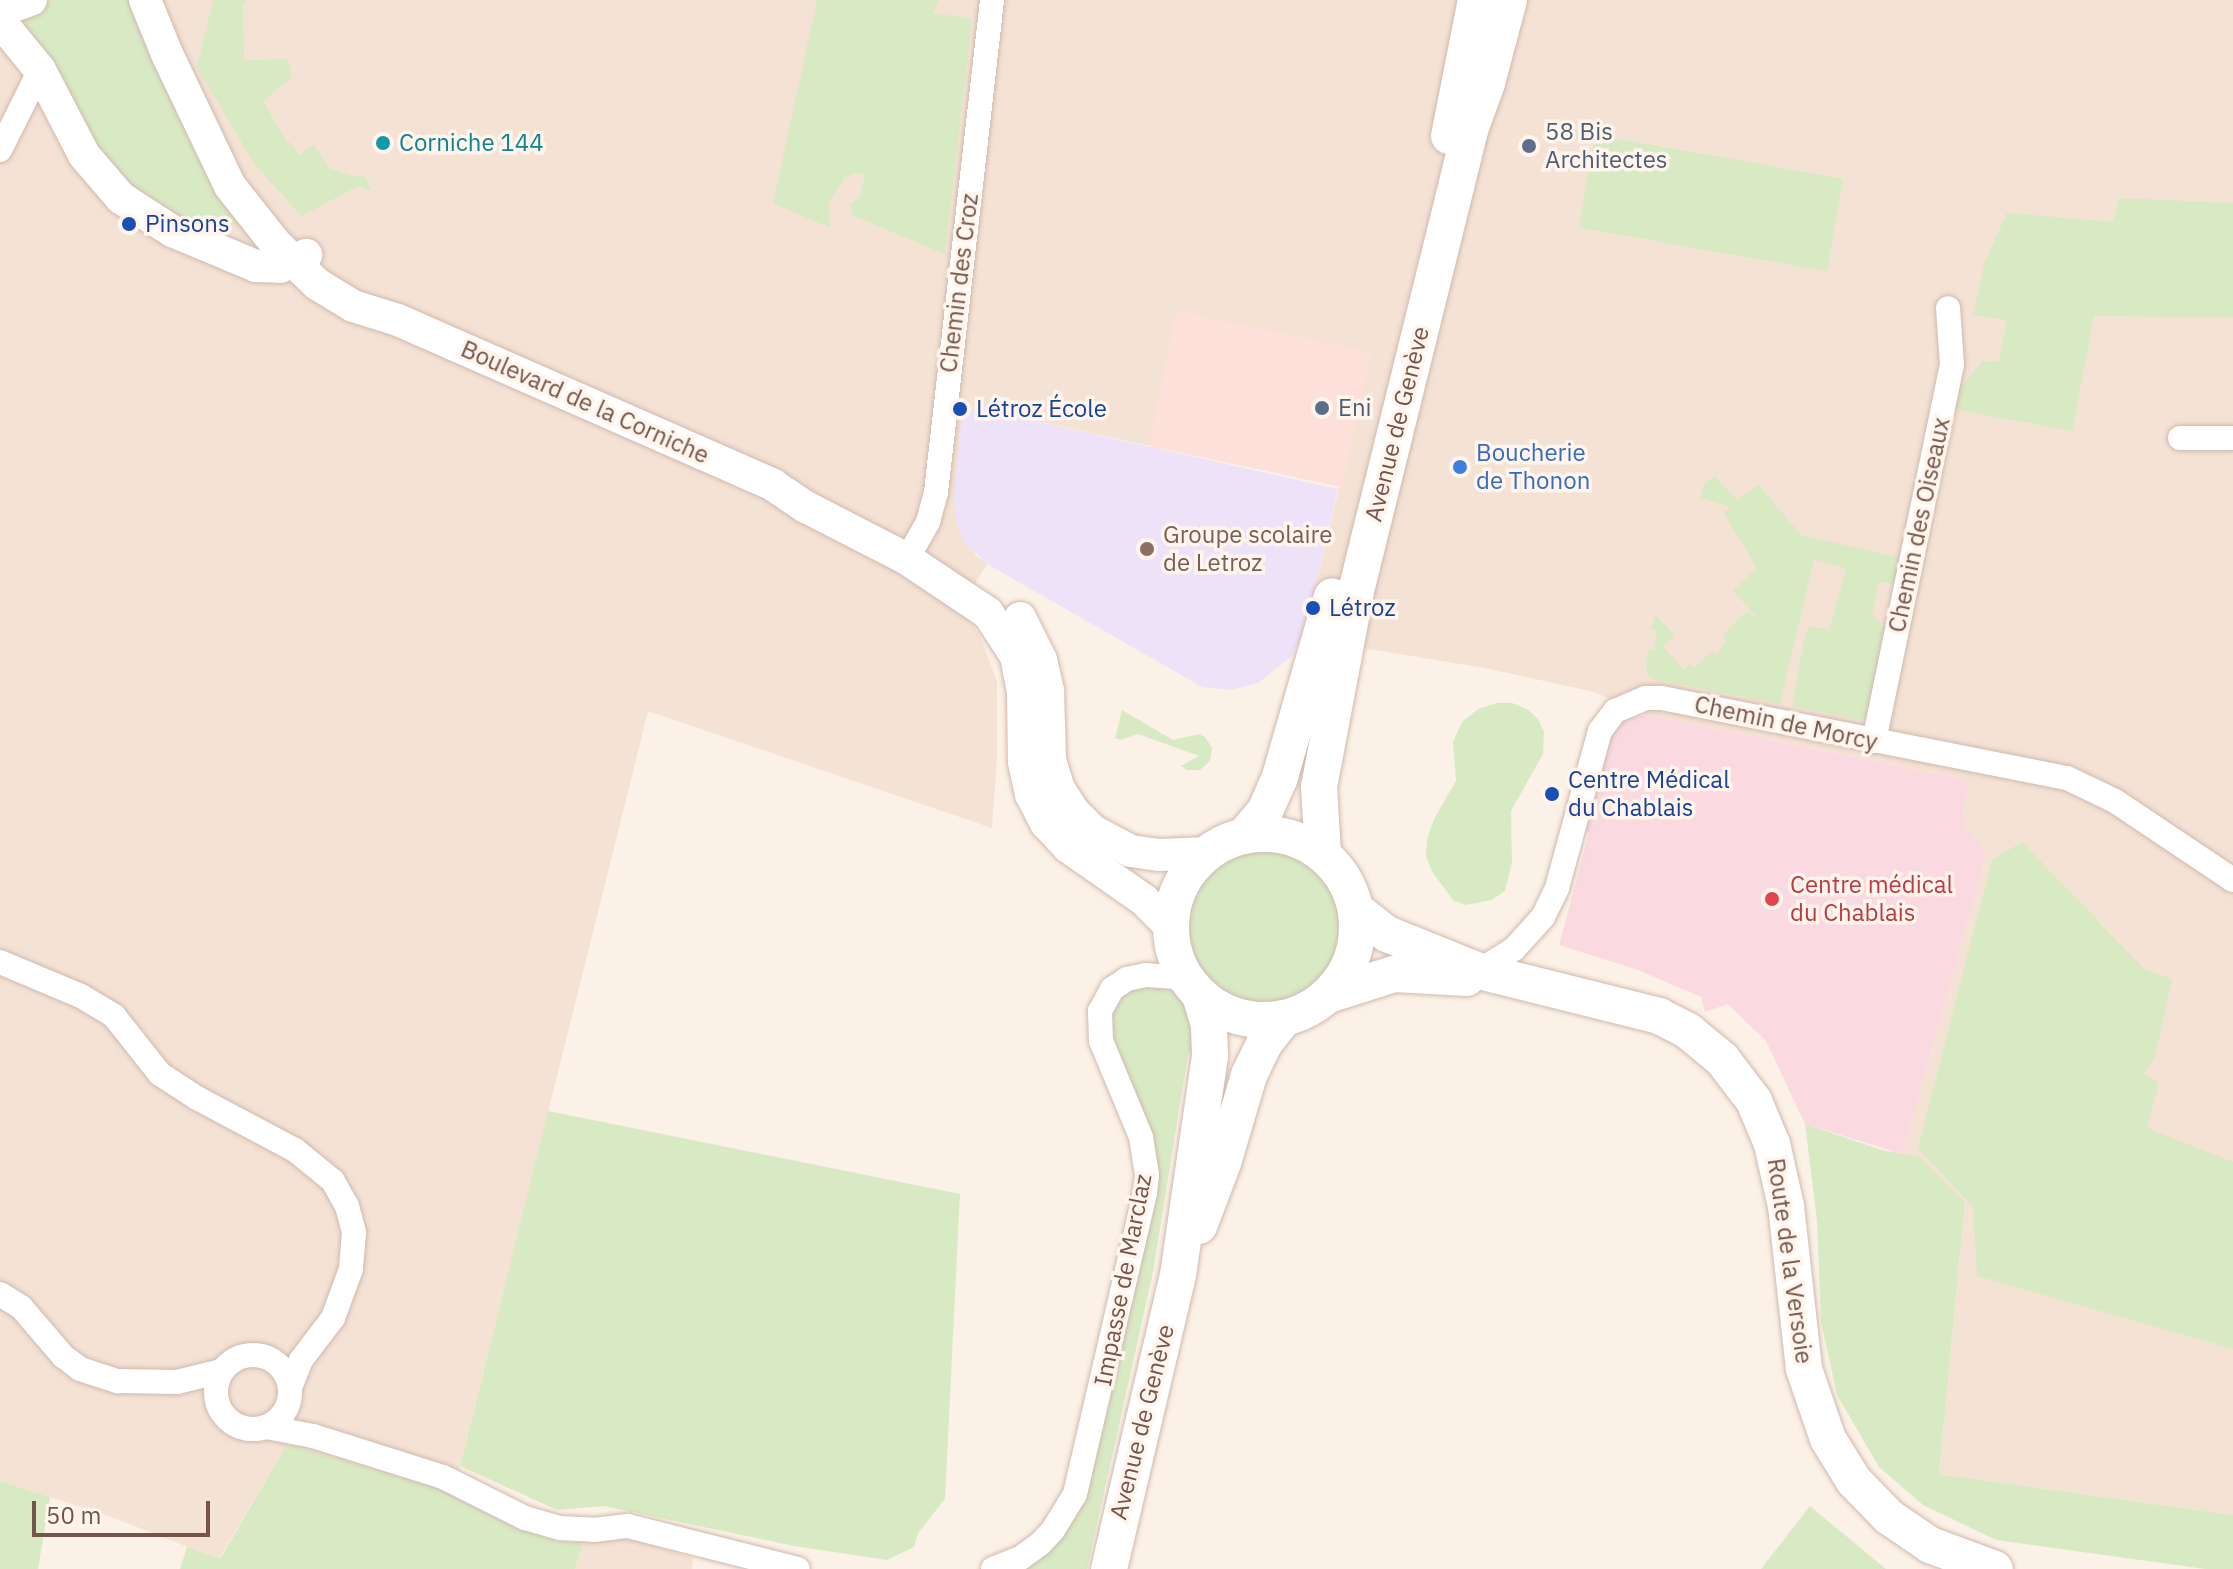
<!DOCTYPE html>
<meta charset="utf-8">
<style>
body{margin:0}
#map{position:relative;width:2233px;height:1569px;overflow:hidden;background:#fcf1e6;font-family:"IBM Plex Sans",sans-serif}
div>[style]{position:absolute}
[style*='--x']{left:calc(var(--x)*1px);top:calc(var(--y)*1px);width:calc(var(--w)*1px);rotate:calc(var(--a)*1deg)}
.residential>*{inset:0;background:#f4e2d4}
.commercial>*{inset:0;background:#fde0d9;transform-origin:0 0}
.education>*{inset:0;background:#eee2f9}
.medical>*{inset:0;background:#fad9e1}
.green>*{inset:0;background:#d8eac4;transform-origin:0 0}
.round{border-radius:50%}
.roads{filter:drop-shadow(0 0 2px #d0b9ae) drop-shadow(0 0 2px #d0b9ae)}
.minor>*{height:24px;margin:-12px;padding:0 12px;transform-origin:12px;border-radius:12px;background:#fff}
.minor>.ring{margin:-12px;padding:0;box-sizing:content-box;background:none;border:24px solid #fff;border-radius:50%}
.tertiary>*{height:32px;margin:-16px;padding:0 16px;transform-origin:16px;border-radius:16px;background:#fff}
.secondary>*{height:36px;margin:-18px;padding:0 18px;transform-origin:18px;border-radius:18px;background:#fff}
.secondary>.ring{margin:-18px;padding:0;box-sizing:content-box;background:none;border:36px solid #fff;border-radius:50%}
.dots>*{width:22px;height:22px;translate:-50% -50%;box-sizing:border-box;border:4px solid #fff5ec;border-radius:50%}
span{translate:-50% -50%;white-space:nowrap;text-align:center;line-height:1.15;-webkit-text-stroke:7px #fff5ec;paint-order:stroke}
.service-label{font-size:24px;color:#4e5e75}
.left{translate:0 -50%;text-align:left}
.culture-label{font-size:24px;color:#0d838f}
.transit-label{font-size:24px;color:#164399}
.street-label{font-size:24px;color:#76544a}
.shop-label{font-size:24px;color:#366cbe}
.education-label{font-size:24px;color:#785e54}
.health-label{font-size:24px;color:#be3a42}
.scale{position:absolute;left:32px;top:1501px;width:178px;height:36px;box-sizing:border-box;border:4px solid #76544a;border-top:0;padding-left:10px;font-size:24px;line-height:28px;white-space:nowrap;color:#76544a;-webkit-text-stroke:6px #fff5ec;paint-order:stroke}
</style>
<div id="map">
<div class="residential">
<i style="clip-path:polygon(0 0,2233px 0,2233px 1515px,1939px 1474px,1965px 1203px,1920px 1157px,1902px 1154px,1987px 853px,1967px 829px,1962px 815px,1970px 781px,1647px 715px,1594px 692px,1485px 668px,1356px 647px,1305px 631px,1371px 353px,1177px 312px,1150px 446px,964px 405px,975px 555px,987px 564px,961px 608px,980px 636px,997px 681px,997px 758px,992px 828px,648px 711px,453px 1493px,287px 1444px,219px 1559px,106px 1515px,0 1481px)"></i>
<i style="clip-path:polygon(626px 1537px,693px 1558px,692px 1569px,575px 1569px,583px 1542px)"></i>
</div>
<div class="commercial">
<i style="left:1177px;top:311px;width:198px;height:138px;rotate:12deg"></i>
</div>
<div class="education">
<i style="clip-path:polygon(963px 405px,1338px 489px,1305px 631px,1292px 656px,1258px 683px,1231px 690px,1202px 687px,987px 564px,965px 543px,957px 524px,954px 499px)"></i>
</div>
<div class="medical">
<i style="clip-path:polygon(1647px 715px,1970px 781px,1962px 815px,1967px 829px,1987px 853px,1902px 1154px,1805px 1124px,1766px 1041px,1728px 1004px,1705px 1012px,1701px 997px,1638px 970px,1559px 945px,1589px 833px,1584px 831px,1610px 737px,1624px 719px)"></i>
</div>
<div class="green">
<i style="clip-path:polygon(53px 0,133px 0,244px 225px,203px 223px,146px 204px,103px 162px,17px 18px,31px 15px)"></i>
<i style="clip-path:polygon(213px 0,246px 0,243px 5px,244px 60px,288px 59px,292px 77px,263px 101px,287px 143px,290px 142px,299px 155px,314px 145px,329px 168px,353px 176px,365px 176px,371px 191px,358px 186px,302px 216px,255px 165px,197px 67px)"></i>
<i style="clip-path:polygon(817px 0,938px 0,933px 13px,972px 19px,945px 254px,852px 215px,850px 204px,859px 198px,865px 175px,856px 173px,844px 178px,829px 202px,830px 228px,773px 203px)"></i>
<i style="left:1595px;top:135px;width:252px;height:94px;rotate:10deg"></i>
<i style="clip-path:polygon(2119px 198px,2233px 203px,2233px 318px,2094px 316px,2072px 431px,1953px 409px,1957px 390px,1983px 361px,1999px 361px,2007px 320px,1973px 315px,1984px 264px,2007px 213px,2113px 222px)"></i>
<i style="clip-path:polygon(1715px 476px,1737px 500px,1759px 485px,1801px 535px,1901px 558px,1898px 585px,1879px 582px,1872px 615px,1888px 631px,1872px 712px,1862px 720px,1792px 706px,1805px 635px,1809px 626px,1829px 630px,1846px 569px,1814px 559px,1780px 704px,1652px 679px,1647px 673px,1646px 659px,1649px 649px,1654px 649px,1657px 632px,1651px 628px,1655px 614px,1675px 635px,1663px 646px,1684px 670px,1690px 664px,1694px 668px,1712px 651px,1717px 655px,1726px 639px,1722px 635px,1748px 611px,1764px 625px,1733px 591px,1757px 568px,1724px 513px,1730px 507px,1701px 498px,1704px 483px)"></i>
<i style="clip-path:polygon(1497px 703px,1512px 703px,1527px 709px,1538px 719px,1544px 732px,1543px 754px,1511px 811px,1512px 862px,1505px 891px,1492px 900px,1466px 905px,1454px 901px,1432px 872px,1426px 856px,1427px 840px,1434px 819px,1456px 781px,1453px 742px,1462px 722px,1478px 709px)"></i>
<i style="clip-path:polygon(1122px 710px,1173px 740px,1199px 734px,1205px 737px,1212px 748px,1210px 761px,1200px 770px,1187px 770px,1181px 766px,1199px 756px,1138px 734px,1121px 740px,1115px 738px)"></i>
<i style="clip-path:polygon(2022px 842px,2144px 969px,2172px 979px,2156px 1054px,2144px 1074px,2159px 1083px,2147px 1128px,2233px 1162px,2233px 1349px,1977px 1276px,1973px 1207px,1918px 1148px,1992px 860px)"></i>
<i class="round" style="left:1189px;top:851px;width:152px;height:152px"></i>
<i style="clip-path:polygon(1159px 985px,1173px 991px,1186px 1004px,1201px 1043px,1188px 1054px,1153px 1272px,1087px 1569px,1014px 1569px,1058px 1538px,1156px 1180px,1107px 1037px,1109px 1008px,1130px 987px)"></i>
<i style="clip-path:polygon(548px 1111px,960px 1194px,945px 1499px,918px 1533px,914px 1547px,887px 1560px,794px 1546px,604px 1506px,557px 1510px,460px 1466px)"></i>
<i style="clip-path:polygon(1805px 1124px,1882px 1150px,1920px 1157px,1965px 1202px,1939px 1474px,2233px 1515px,2233px 1569px,2205px 1569px,1996px 1540px,1923px 1505px,1879px 1467px,1837px 1395px,1821px 1322px,1817px 1221px)"></i>
<i style="clip-path:polygon(287px 1444px,453px 1493px,530px 1532px,559px 1542px,583px 1542px,575px 1569px,180px 1569px,187px 1547px,220px 1559px)"></i>
<i style="clip-path:polygon(0 1481px,50px 1497px,38px 1569px,0 1569px)"></i>
<i style="clip-path:polygon(1810px 1506px,1886px 1569px,1761px 1569px)"></i>
</div>
<div class="roads">
<div class="minor">
<i style="--x:0;--y:150;--w:89;--a:-63.4"></i>
<i style="--x:2180;--y:438;--w:53;--a:0"></i>
<i style="--x:907;--y:559;--w:43;--a:-60.4"></i>
<i style="--x:928;--y:522;--w:31;--a:-75"></i>
<i style="--x:936;--y:492;--w:495;--a:-83.5"></i>
<i style="--x:1874;--y:741;--w:384;--a:-78.3"></i>
<i style="--x:1952;--y:365;--w:57;--a:-94"></i>
<i style="--x:0;--y:962;--w:88;--a:22.8"></i>
<i style="--x:81;--y:996;--w:39;--a:31"></i>
<i style="--x:114;--y:1016;--w:74;--a:51.6"></i>
<i style="--x:160;--y:1074;--w:44;--a:33"></i>
<i style="--x:197;--y:1098;--w:111;--a:28"></i>
<i style="--x:295;--y:1150;--w:49;--a:39.2"></i>
<i style="--x:333;--y:1181;--w:29;--a:61"></i>
<i style="--x:347;--y:1206;--w:28;--a:75"></i>
<i style="--x:354;--y:1233;--w:36;--a:95"></i>
<i style="--x:351;--y:1269;--w:52;--a:110.2"></i>
<i style="--x:333;--y:1318;--w:53;--a:127.3"></i>
<i style="--x:301;--y:1360;--w:29;--a:112"></i>
<i style="--x:1479;--y:971;--w:41;--a:-32.2"></i>
<i style="--x:1514;--y:949;--w:43;--a:-47.8"></i>
<i style="--x:1543;--y:917;--w:32;--a:-64"></i>
<i style="--x:1557;--y:888;--w:163;--a:-74.7"></i>
<i style="--x:1600;--y:731;--w:25;--a:-53"></i>
<i style="--x:1615;--y:711;--w:33;--a:-23"></i>
<i style="--x:1645;--y:698;--w:17;--a:0"></i>
<i style="--x:1662;--y:698;--w:413;--a:11.2"></i>
<i style="--x:2067;--y:778;--w:53;--a:25.6"></i>
<i style="--x:2115;--y:801;--w:142;--a:33.8"></i>
<i style="--x:0;--y:1294;--w:25;--a:32"></i>
<i style="--x:21;--y:1307;--w:65;--a:49.4"></i>
<i style="--x:63;--y:1356;--w:21;--a:37"></i>
<i style="--x:80;--y:1369;--w:40;--a:18"></i>
<i style="--x:118;--y:1381;--w:59;--a:1"></i>
<i style="--x:177;--y:1382;--w:45;--a:-14"></i>
<i class="ring" style="left:216px;top:1355px;width:50px;height:50px"></i>
<i style="--x:266;--y:1427;--w:48;--a:10.8"></i>
<i style="--x:313;--y:1436;--w:136;--a:17.5"></i>
<i style="--x:443;--y:1477;--w:92;--a:26.6"></i>
<i style="--x:525;--y:1518;--w:36;--a:16"></i>
<i style="--x:560;--y:1528;--w:34;--a:3"></i>
<i style="--x:594;--y:1530;--w:34;--a:-7"></i>
<i style="--x:628;--y:1526;--w:175;--a:14.2"></i>
<i style="--x:993;--y:1569;--w:31;--a:-22"></i>
<i style="--x:1022;--y:1557;--w:22;--a:-36"></i>
<i style="--x:1040;--y:1544;--w:19;--a:-47"></i>
<i style="--x:1053;--y:1530;--w:42;--a:-58.6"></i>
<i style="--x:1075;--y:1494;--w:310;--a:-76.9"></i>
<i style="--x:1145;--y:1192;--w:17;--a:-83"></i>
<i style="--x:1147;--y:1175;--w:38;--a:-99"></i>
<i style="--x:1141;--y:1137;--w:104;--a:-112.6"></i>
<i style="--x:1101;--y:1041;--w:30;--a:-92"></i>
<i style="--x:1100;--y:1011;--w:25;--a:-61"></i>
<i style="--x:1112;--y:989;--w:18;--a:-34"></i>
<i style="--x:1127;--y:979;--w:19;--a:-12"></i>
<i style="--x:1146;--y:975;--w:41;--a:4.2"></i>
</div>
<div class="tertiary">
<i style="--x:145;--y:0;--w:58;--a:67.8"></i>
<i style="--x:167;--y:54;--w:146;--a:64.5"></i>
<i style="--x:230;--y:186;--w:73;--a:51.7"></i>
<i style="--x:275;--y:243;--w:59;--a:44.3"></i>
<i style="--x:317;--y:284;--w:42;--a:31.4"></i>
<i style="--x:353;--y:306;--w:47;--a:17.3"></i>
<i style="--x:398;--y:320;--w:410;--a:23.7"></i>
<i style="--x:773;--y:485;--w:40;--a:34"></i>
<i style="--x:806;--y:507;--w:114;--a:27.2"></i>
<i style="--x:907;--y:559;--w:97;--a:33.7"></i>
<i style="--x:988;--y:613;--w:51;--a:56.9"></i>
<i style="--x:1016;--y:656;--w:37;--a:79"></i>
<i style="--x:1023;--y:692;--w:70;--a:89.2"></i>
<i style="--x:1024;--y:762;--w:33;--a:78"></i>
<i style="--x:1031;--y:794;--w:33;--a:63"></i>
<i style="--x:1046;--y:823;--w:33;--a:47"></i>
<i style="--x:1068;--y:847;--w:93;--a:34.9"></i>
<i style="--x:1144;--y:900;--w:38;--a:45"></i>
<i style="--x:0;--y:11;--w:33;--a:-20"></i>
<i style="--x:0;--y:21;--w:63;--a:50.8"></i>
<i style="--x:40;--y:70;--w:96;--a:62.6"></i>
<i style="--x:84;--y:155;--w:57;--a:49.3"></i>
<i style="--x:121;--y:198;--w:61;--a:32.9"></i>
<i style="--x:172;--y:231;--w:91;--a:22.6"></i>
<i style="--x:256;--y:266;--w:24;--a:2"></i>
<i style="--x:280;--y:267;--w:29;--a:-25"></i>
<i style="--x:1020;--y:618;--w:47;--a:63.4"></i>
<i style="--x:1041;--y:660;--w:32;--a:77"></i>
<i style="--x:1048;--y:691;--w:69;--a:88.3"></i>
<i style="--x:1050;--y:760;--w:28;--a:73"></i>
<i style="--x:1058;--y:787;--w:28;--a:58"></i>
<i style="--x:1073;--y:811;--w:28;--a:45"></i>
<i style="--x:1093;--y:831;--w:43;--a:27.8"></i>
<i style="--x:1131;--y:851;--w:29;--a:8"></i>
<i style="--x:1160;--y:855;--w:48;--a:-2.4"></i>
</div>
<div class="secondary">
<i style="--x:1449;--y:136;--w:139;--a:-78.8"></i>
<i class="ring" style="left:1171px;top:834px;width:150px;height:150px"></i>
<i style="--x:1244;--y:836;--w:33;--a:-50"></i>
<i style="--x:1265;--y:811;--w:34;--a:-66"></i>
<i style="--x:1279;--y:780;--w:191;--a:-73.9"></i>
<i style="--x:1323;--y:854;--w:67;--a:-93.4"></i>
<i style="--x:1319;--y:787;--w:199;--a:-79.3"></i>
<i style="--x:1356;--y:591;--w:472;--a:-76.1"></i>
<i style="--x:1469;--y:133;--w:53;--a:-70.2"></i>
<i style="--x:1487;--y:83;--w:86;--a:-75.2"></i>
<i style="--x:1356;--y:910;--w:39;--a:38"></i>
<i style="--x:1387;--y:934;--w:99;--a:21.9"></i>
<i style="--x:1479;--y:971;--w:186;--a:14"></i>
<i style="--x:1659;--y:1016;--w:33;--a:27"></i>
<i style="--x:1688;--y:1031;--w:44;--a:39.5"></i>
<i style="--x:1722;--y:1059;--w:53;--a:52.7"></i>
<i style="--x:1754;--y:1101;--w:47;--a:67.3"></i>
<i style="--x:1772;--y:1144;--w:64;--a:77.3"></i>
<i style="--x:1786;--y:1206;--w:164;--a:83.7"></i>
<i style="--x:1804;--y:1369;--w:74;--a:71.1"></i>
<i style="--x:1828;--y:1439;--w:49;--a:58.2"></i>
<i style="--x:1854;--y:1481;--w:50;--a:45.8"></i>
<i style="--x:1889;--y:1517;--w:50;--a:34.3"></i>
<i style="--x:1930;--y:1545;--w:69;--a:20.3"></i>
<i style="--x:1328;--y:995;--w:69;--a:-17.7"></i>
<i style="--x:1394;--y:974;--w:73;--a:3.1"></i>
<i style="--x:1199;--y:1226;--w:67;--a:-69.1"></i>
<i style="--x:1223;--y:1163;--w:92;--a:-73.5"></i>
<i style="--x:1249;--y:1075;--w:34;--a:-64"></i>
<i style="--x:1264;--y:1044;--w:33;--a:-52"></i>
<i style="--x:1109;--y:1569;--w:302;--a:-76.8"></i>
<i style="--x:1178;--y:1275;--w:221;--a:-81.7"></i>
<i style="--x:1210;--y:1056;--w:31;--a:-92"></i>
<i style="--x:1209;--y:1025;--w:31;--a:-107"></i>
</div>
</div>
<div class="dots">
<i style="left:383px;top:143px;background:#0f9aa8"></i>
<i style="left:1529px;top:146px;background:#5c6f8a"></i>
<i style="left:129px;top:224px;background:#1a4fb4"></i>
<i style="left:1322px;top:408px;background:#5c6f8a"></i>
<i style="left:960px;top:409px;background:#1a4fb4"></i>
<i style="left:1460px;top:467px;background:#3f7fe0"></i>
<i style="left:1147px;top:549px;background:#8d6e63"></i>
<i style="left:1313px;top:608px;background:#1a4fb4"></i>
<i style="left:1552px;top:794px;background:#1a4fb4"></i>
<i style="left:1772px;top:899px;background:#e0444e"></i>
</div>
<div class="service-label">
<span class="left" style="left:1545px;top:146px">58 Bis<br>Architectes</span>
<span class="left" style="left:1338px;top:408px">Eni</span>
</div>
<div class="culture-label">
<span class="left" style="left:399px;top:143px">Corniche 144</span>
</div>
<div class="transit-label">
<span class="left" style="left:145px;top:224px">Pinsons</span>
<span class="left" style="left:976px;top:409px">Létroz École</span>
<span class="left" style="left:1329px;top:608px">Létroz</span>
<span class="left" style="left:1568px;top:794px">Centre Médical<br>du Chablais</span>
</div>
<div class="street-label">
<span style="left:959px;top:283px;rotate:-83deg">Chemin des Croz</span>
<span style="left:585px;top:402px;rotate:24deg">Boulevard de la Corniche</span>
<span style="left:1397px;top:424px;rotate:-76deg">Avenue de Genève</span>
<span style="left:1919px;top:525px;rotate:-78deg">Chemin des Oiseaux</span>
<span style="left:1786px;top:723px;rotate:12deg">Chemin de Morcy</span>
<span style="left:1790px;top:1261px;rotate:82deg">Route de la Versoie</span>
<span style="left:1123px;top:1280px;rotate:-79deg">Impasse de Marclaz</span>
<span style="left:1142px;top:1422px;rotate:-76deg">Avenue de Genève</span>
</div>
<div class="shop-label">
<span class="left" style="left:1476px;top:467px">Boucherie<br>de Thonon</span>
</div>
<div class="education-label">
<span class="left" style="left:1163px;top:549px">Groupe scolaire<br>de Letroz</span>
</div>
<div class="health-label">
<span class="left" style="left:1790px;top:899px">Centre médical<br>du Chablais</span>
</div>
<div class="scale">50 m</div>
</div>
